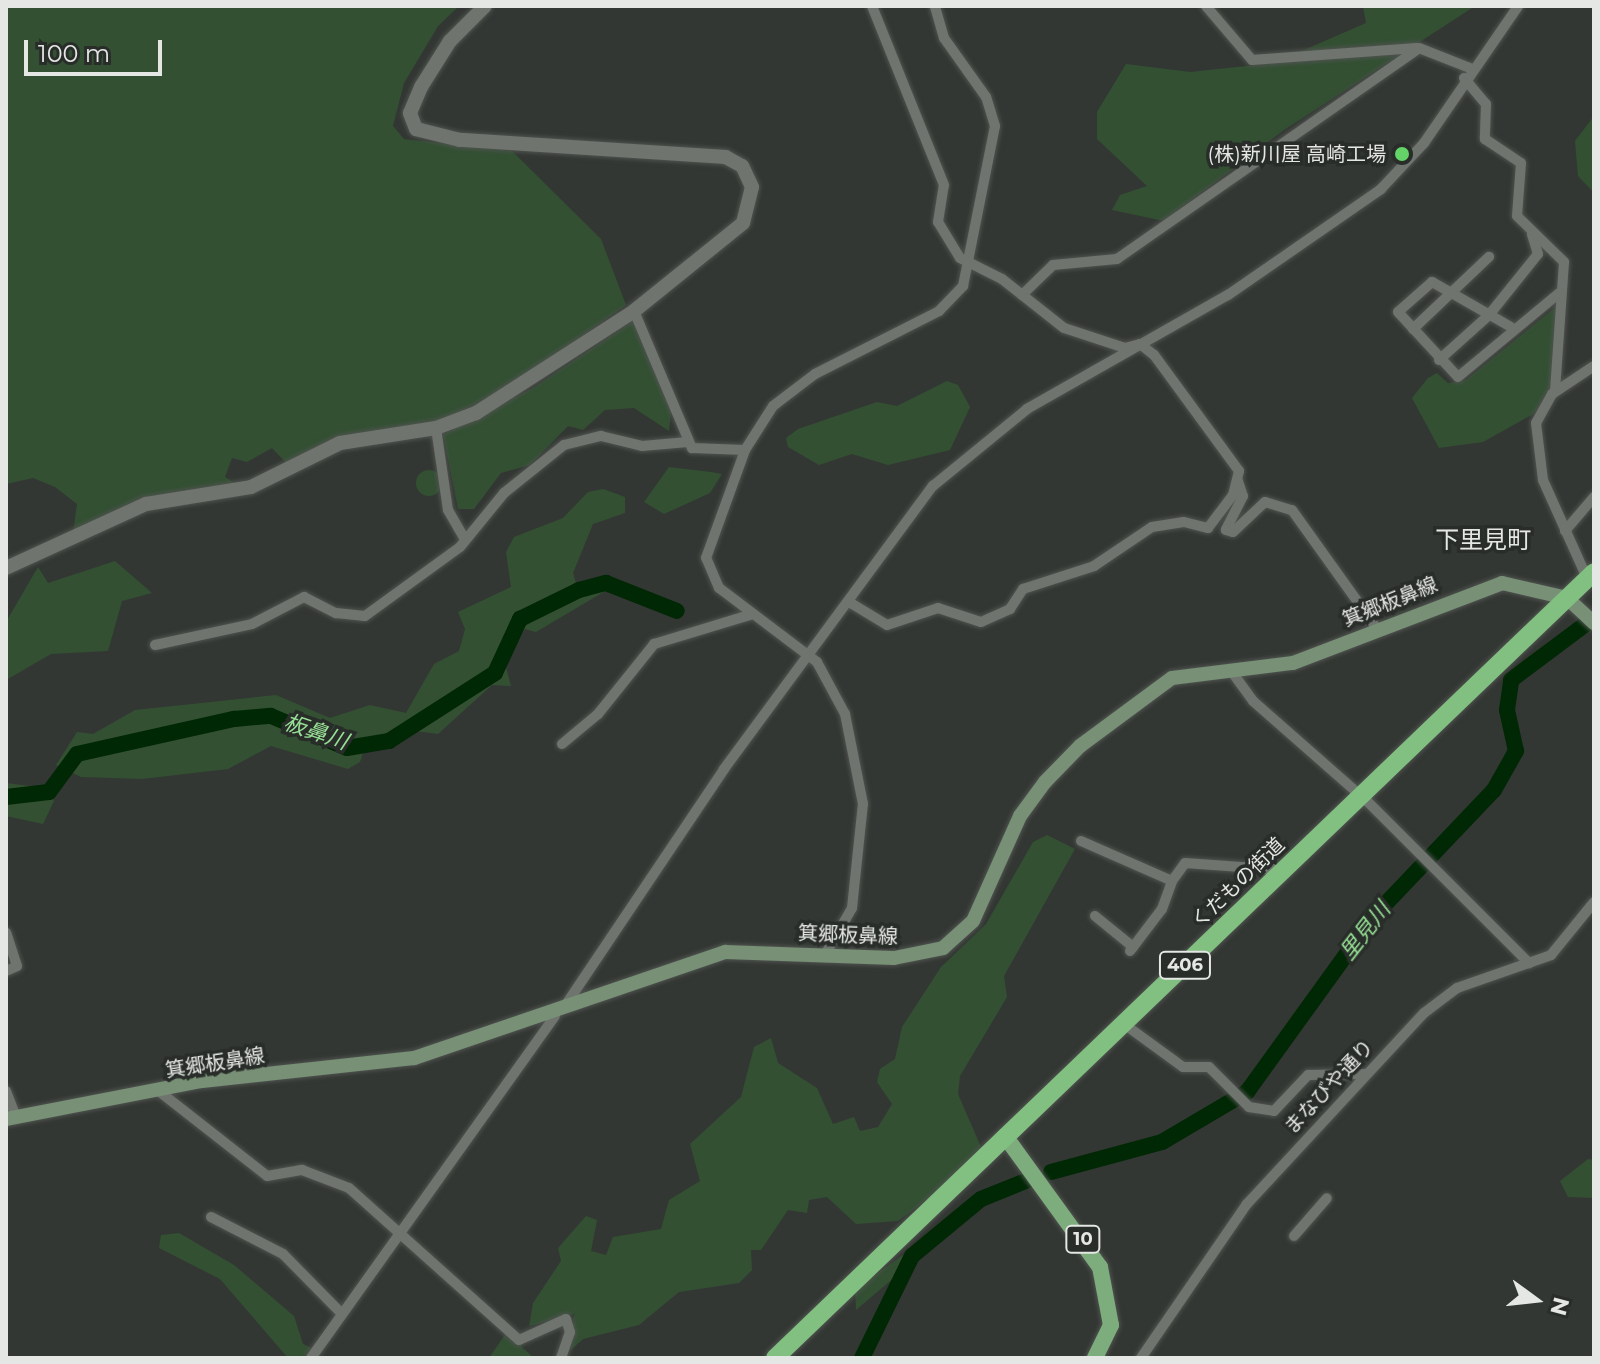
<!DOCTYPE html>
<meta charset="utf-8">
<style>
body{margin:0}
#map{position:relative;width:1600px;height:1364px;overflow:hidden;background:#333733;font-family:Montserrat,"Noto Sans JP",sans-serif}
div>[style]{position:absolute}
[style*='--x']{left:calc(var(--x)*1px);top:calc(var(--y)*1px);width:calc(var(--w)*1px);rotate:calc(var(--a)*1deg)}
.green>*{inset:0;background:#335033}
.round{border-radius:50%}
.river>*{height:16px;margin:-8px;padding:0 8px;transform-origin:8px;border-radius:8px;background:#012804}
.roads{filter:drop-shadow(0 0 2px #4f534f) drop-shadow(0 0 2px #4f534f)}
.minor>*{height:10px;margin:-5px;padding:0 5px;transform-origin:5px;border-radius:5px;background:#70746f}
.tertiary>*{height:14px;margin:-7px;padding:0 7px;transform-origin:7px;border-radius:7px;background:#70746f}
.secondary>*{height:14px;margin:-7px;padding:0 7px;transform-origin:7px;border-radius:7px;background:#779076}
.primary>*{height:16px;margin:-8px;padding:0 8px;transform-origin:8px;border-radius:8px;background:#7ead7d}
.trunk>*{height:18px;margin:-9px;padding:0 9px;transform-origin:9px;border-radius:9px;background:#82c082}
.dots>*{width:22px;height:22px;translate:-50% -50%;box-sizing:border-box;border:4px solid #292d29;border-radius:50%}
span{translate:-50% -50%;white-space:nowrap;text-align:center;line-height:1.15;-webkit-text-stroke:7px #292d29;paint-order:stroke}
.shield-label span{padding:2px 6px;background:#292d29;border:2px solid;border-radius:6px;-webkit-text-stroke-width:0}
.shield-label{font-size:18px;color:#e4e7e4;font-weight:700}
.poi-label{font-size:20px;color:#e4e7e4}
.right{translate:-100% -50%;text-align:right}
.street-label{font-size:20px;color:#e4e7e4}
.water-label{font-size:22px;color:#97e096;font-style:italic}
.quarter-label{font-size:24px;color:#e4e7e4}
.frame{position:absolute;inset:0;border:8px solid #e4e7e4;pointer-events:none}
.north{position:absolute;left:1496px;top:1260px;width:80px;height:80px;-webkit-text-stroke:6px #292d29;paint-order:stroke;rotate:105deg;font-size:22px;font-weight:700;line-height:32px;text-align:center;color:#e4e7e4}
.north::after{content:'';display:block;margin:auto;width:28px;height:36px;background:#e4e7e4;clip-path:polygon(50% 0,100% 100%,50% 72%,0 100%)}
.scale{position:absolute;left:24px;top:40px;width:138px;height:36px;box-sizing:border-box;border:4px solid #e4e7e4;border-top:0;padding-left:10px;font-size:24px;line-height:28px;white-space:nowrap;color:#e4e7e4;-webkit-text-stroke:6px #292d29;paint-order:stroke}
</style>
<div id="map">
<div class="green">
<i style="clip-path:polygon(6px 6px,459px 6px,438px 26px,404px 83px,393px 126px,404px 139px,512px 151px,601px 239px,626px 305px,499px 394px,444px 419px,288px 465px,272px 448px,247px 462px,232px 458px,225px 477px,242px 487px,130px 503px,73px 533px,77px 504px,55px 487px,33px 478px,6px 484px)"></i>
<i style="clip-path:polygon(1363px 6px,1475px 6px,1284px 130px,1164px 221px,1112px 210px,1120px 195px,1147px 186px,1097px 139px,1097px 112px,1126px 64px,1190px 72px,1274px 63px,1366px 23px)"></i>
<i style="clip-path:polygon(1594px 116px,1594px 193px,1578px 176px,1575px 141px)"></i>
<i style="clip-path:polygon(1557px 306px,1552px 388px,1535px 413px,1483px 442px,1439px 448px,1412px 398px,1428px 378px,1437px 373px,1448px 383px,1466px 380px)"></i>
<i style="clip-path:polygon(633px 321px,672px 404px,669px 431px,634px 408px,605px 410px,583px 430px,568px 426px,530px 465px,501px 473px,474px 509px,458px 509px,443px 434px,533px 388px)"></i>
<i style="clip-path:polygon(947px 381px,958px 385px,970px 407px,950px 450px,888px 465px,852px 454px,819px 465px,788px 447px,786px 438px,798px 429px,877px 402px,897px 406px)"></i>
<i style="clip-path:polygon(669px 467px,711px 472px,722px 474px,710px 493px,664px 514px,644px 502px)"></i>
<i class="round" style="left:416px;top:470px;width:26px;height:26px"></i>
<i style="clip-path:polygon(603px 489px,625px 497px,625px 513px,593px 524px,573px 573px,577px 587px,603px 579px,624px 593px,607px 590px,536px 632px,525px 629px,504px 660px,511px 686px,492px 685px,438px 734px,400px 729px,367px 741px,360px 762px,348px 769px,271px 746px,228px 769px,142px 779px,81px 777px,56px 765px,77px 732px,93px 734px,135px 710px,276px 695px,330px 718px,370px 705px,406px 713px,434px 664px,459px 651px,465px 629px,458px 612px,511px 587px,506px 552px,514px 537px,563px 518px,588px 492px)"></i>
<i style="clip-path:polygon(115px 561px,152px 593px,122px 601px,108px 651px,51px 654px,6px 680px,6px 622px,38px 567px,48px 583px)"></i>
<i style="clip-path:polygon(6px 783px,45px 788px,54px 801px,43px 824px,6px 816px)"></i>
<i style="clip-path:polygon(1047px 835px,1075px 849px,1004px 976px,1007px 997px,960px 1076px,958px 1094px,981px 1147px,937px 1192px,898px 1221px,856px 1224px,827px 1197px,809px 1200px,807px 1213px,788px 1210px,761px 1250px,751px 1250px,752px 1270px,739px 1283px,679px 1292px,639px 1325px,583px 1339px,570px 1351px,574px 1314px,529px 1326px,533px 1303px,561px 1261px,558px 1248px,586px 1216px,597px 1220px,591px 1251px,606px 1255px,613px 1237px,661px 1229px,669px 1200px,700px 1181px,690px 1144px,741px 1097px,754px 1047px,771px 1038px,778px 1063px,817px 1088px,833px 1124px,854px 1117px,860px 1131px,878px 1127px,892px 1104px,877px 1082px,880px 1069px,895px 1059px,902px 1027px,941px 967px,986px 924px,1033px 842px)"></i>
<i style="clip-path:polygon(1588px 1159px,1594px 1160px,1594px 1198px,1568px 1197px,1560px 1181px)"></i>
<i style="clip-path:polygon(179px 1233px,234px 1265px,294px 1316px,303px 1344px,312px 1348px,303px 1358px,288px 1358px,220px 1279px,159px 1248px,161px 1235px)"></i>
<i style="clip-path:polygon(904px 1254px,896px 1276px,856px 1310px,855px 1290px)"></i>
<i style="clip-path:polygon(506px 1333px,534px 1358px,489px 1358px)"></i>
</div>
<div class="river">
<i style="--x:6;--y:797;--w:43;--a:-6.6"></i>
<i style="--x:49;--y:792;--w:47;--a:-53.6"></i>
<i style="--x:77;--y:754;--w:161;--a:-12.6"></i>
<i style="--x:234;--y:719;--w:37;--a:-5"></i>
<i style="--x:271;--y:716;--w:82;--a:22.8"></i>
<i style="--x:347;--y:748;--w:43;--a:-9.5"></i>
<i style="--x:389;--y:741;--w:126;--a:-32.7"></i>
<i style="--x:495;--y:673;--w:60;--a:-65.2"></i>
<i style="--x:520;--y:619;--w:66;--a:-26.2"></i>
<i style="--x:579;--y:590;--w:28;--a:-15"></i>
<i style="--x:606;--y:583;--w:76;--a:21.5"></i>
<i style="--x:1051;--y:1172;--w:115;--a:-15.1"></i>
<i style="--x:1162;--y:1142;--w:99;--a:-30.5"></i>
<i style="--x:1247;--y:1092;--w:216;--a:-54.2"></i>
<i style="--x:1373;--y:917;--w:175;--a:-46.4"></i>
<i style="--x:1494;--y:790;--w:45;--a:-60.6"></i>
<i style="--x:1516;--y:751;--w:42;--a:-102.4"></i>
<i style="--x:1507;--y:710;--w:30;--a:-82"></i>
<i style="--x:1511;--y:680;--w:104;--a:-36.8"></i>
<i style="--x:862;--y:1358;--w:114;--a:-63.9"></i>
<i style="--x:912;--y:1256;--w:89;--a:-39.6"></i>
<i style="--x:981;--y:1199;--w:51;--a:-22"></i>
</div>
<div class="roads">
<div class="minor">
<i style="--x:1206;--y:6;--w:71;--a:49.6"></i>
<i style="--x:1252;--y:60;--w:165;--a:-4.2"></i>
<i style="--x:1464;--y:78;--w:34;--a:50"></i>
<i style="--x:1486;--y:104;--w:35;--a:92"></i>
<i style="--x:1485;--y:139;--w:43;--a:33.7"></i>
<i style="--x:1521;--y:163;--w:53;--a:94.3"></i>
<i style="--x:1517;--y:216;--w:66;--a:44.4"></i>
<i style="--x:1564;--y:262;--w:129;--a:94"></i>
<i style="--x:1022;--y:295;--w:43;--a:-44.1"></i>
<i style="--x:1053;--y:265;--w:64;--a:-5.4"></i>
<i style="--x:1117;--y:259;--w:368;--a:-34.9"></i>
<i style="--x:1419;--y:48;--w:55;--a:21.4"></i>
<i style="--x:634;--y:311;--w:149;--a:67.1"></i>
<i style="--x:692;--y:448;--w:53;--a:2.2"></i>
<i style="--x:1511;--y:327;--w:91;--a:-150.3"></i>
<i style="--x:1432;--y:282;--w:45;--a:138.6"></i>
<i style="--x:1398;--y:312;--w:88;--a:47.3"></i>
<i style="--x:1458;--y:377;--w:131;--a:-39.7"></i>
<i style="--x:1413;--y:329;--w:105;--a:-43.5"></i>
<i style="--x:1439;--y:360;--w:67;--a:-42"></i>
<i style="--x:1489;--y:315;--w:78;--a:-51.2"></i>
<i style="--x:1538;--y:254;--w:21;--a:-107"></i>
<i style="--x:436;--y:428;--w:83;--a:81.7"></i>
<i style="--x:448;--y:510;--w:34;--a:60"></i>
<i style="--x:1238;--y:481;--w:16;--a:72"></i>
<i style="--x:1243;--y:496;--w:38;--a:117"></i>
<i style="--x:1226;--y:530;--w:7;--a:16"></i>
<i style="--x:1233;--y:532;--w:44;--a:-43.2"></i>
<i style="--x:1265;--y:502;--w:28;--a:17"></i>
<i style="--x:1292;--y:510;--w:148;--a:54.4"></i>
<i style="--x:1565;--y:531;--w:45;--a:-49.5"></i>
<i style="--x:1587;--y:578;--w:107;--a:-114.2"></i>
<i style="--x:1543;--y:480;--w:57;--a:-97"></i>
<i style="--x:1536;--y:423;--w:33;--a:-61"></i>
<i style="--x:1552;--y:394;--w:50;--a:-33.7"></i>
<i style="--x:849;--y:602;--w:44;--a:31.2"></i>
<i style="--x:887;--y:625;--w:54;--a:-18.4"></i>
<i style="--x:938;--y:608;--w:45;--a:18"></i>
<i style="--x:981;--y:622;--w:32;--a:-24"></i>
<i style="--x:1010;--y:609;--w:24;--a:-57"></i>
<i style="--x:1023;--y:589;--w:75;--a:-17.9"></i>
<i style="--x:1094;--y:566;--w:70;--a:-33.9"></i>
<i style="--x:1152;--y:527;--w:32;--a:-9"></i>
<i style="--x:1184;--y:522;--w:25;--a:14"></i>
<i style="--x:1208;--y:528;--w:41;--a:-52.9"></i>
<i style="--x:1233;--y:495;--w:25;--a:-76"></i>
<i style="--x:1239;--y:471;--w:144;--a:-126.2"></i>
<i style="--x:1154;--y:355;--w:18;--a:-142"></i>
<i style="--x:1140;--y:344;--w:16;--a:165"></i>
<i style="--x:1125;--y:348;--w:64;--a:-161.8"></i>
<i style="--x:1064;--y:328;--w:79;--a:-141.7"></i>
<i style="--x:1002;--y:279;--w:47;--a:-153.4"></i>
<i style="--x:960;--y:258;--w:42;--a:-121.4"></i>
<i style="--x:938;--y:222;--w:37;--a:-81"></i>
<i style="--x:944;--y:185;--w:193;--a:-111.9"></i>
<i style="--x:155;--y:645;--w:99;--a:-12.2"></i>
<i style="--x:252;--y:624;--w:59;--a:-27.4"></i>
<i style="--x:304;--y:597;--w:36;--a:27"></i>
<i style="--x:336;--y:613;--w:29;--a:6"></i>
<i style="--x:365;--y:616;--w:117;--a:-36"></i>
<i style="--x:460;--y:547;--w:70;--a:-50.8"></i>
<i style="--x:504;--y:493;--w:77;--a:-38.7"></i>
<i style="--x:564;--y:445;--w:38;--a:-14"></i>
<i style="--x:601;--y:436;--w:42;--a:13.7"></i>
<i style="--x:642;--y:446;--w:46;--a:-5"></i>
<i style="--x:1232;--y:672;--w:36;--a:54"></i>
<i style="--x:1253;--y:701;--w:153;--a:41.3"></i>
<i style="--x:1368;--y:802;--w:228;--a:45"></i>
<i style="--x:562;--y:744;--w:47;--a:-39.8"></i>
<i style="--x:598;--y:714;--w:90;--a:-51.3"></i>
<i style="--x:654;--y:644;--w:103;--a:-16.9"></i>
<i style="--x:1081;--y:841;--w:99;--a:23.7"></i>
<i style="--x:1172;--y:881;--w:22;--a:-54"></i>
<i style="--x:1185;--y:863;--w:99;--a:4"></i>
<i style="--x:1095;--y:916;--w:49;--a:39.2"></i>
<i style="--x:1130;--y:951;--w:53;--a:-52.7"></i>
<i style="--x:1162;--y:909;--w:30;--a:-70"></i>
<i style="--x:826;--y:953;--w:52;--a:-60"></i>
<i style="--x:852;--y:908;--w:105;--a:-84"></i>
<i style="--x:863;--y:804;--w:92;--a:-101.3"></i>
<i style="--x:845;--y:714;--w:59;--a:-118.3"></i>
<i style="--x:817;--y:662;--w:123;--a:-142.9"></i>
<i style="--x:719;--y:588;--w:33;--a:-113"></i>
<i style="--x:706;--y:558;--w:115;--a:-70.1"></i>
<i style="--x:745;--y:450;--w:52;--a:-57.5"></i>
<i style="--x:773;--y:406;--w:53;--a:-37.3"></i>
<i style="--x:815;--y:374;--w:139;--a:-26.9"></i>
<i style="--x:939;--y:311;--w:35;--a:-46"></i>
<i style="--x:963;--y:286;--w:163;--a:-78.7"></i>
<i style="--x:995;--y:126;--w:30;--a:-107"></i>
<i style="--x:986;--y:97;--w:72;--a:-125.4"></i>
<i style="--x:944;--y:38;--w:33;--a:-106"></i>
<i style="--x:6;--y:971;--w:12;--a:-24"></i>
<i style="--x:17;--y:966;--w:35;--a:-108"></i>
<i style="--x:565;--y:1006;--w:285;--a:-56.1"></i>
<i style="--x:724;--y:769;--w:352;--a:-53.6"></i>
<i style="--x:933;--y:486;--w:122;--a:-39.3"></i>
<i style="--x:1027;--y:409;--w:231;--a:-29.6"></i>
<i style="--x:1228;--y:295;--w:186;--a:-34.7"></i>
<i style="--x:1381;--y:189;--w:63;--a:-46.9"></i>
<i style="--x:1424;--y:143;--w:166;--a:-55.5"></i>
<i style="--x:1124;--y:1024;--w:73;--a:36.1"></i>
<i style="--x:1183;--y:1067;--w:26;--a:0"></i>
<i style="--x:1209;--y:1067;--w:57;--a:45"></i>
<i style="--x:1249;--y:1107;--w:25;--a:9"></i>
<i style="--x:1274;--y:1111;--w:50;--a:-46.6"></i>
<i style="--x:1308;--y:1075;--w:57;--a:-1"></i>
<i style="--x:6;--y:1091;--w:28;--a:69"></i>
<i style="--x:160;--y:1092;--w:136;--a:38.1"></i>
<i style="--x:267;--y:1176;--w:36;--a:-10"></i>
<i style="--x:302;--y:1170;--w:50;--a:21"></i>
<i style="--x:349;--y:1188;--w:228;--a:41.8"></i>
<i style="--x:519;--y:1340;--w:51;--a:-24.1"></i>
<i style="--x:566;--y:1319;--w:14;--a:73"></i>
<i style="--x:570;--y:1332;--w:28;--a:109"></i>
<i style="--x:211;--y:1217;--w:81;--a:27.2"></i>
<i style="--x:283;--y:1254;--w:80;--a:45.5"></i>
<i style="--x:1294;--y:1236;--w:50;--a:-49"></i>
<i style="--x:311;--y:1358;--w:420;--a:-54.5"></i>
<i style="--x:1141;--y:1358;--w:187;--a:-55.5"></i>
<i style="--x:1247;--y:1204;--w:260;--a:-47.2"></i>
<i style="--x:1424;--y:1013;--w:41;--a:-37.1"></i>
<i style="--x:1457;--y:988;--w:100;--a:-19.3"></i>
<i style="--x:1551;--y:955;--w:68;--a:-50.9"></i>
</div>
<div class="tertiary">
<i style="--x:6;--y:568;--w:154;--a:-24.6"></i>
<i style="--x:146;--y:504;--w:106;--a:-9.2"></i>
<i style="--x:251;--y:487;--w:99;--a:-26.3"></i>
<i style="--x:340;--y:443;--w:97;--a:-8.9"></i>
<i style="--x:436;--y:428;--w:43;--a:-20.6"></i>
<i style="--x:476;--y:413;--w:188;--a:-32.8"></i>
<i style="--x:634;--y:311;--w:140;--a:-38.9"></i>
<i style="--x:743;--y:223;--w:37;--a:-76"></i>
<i style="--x:752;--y:187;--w:23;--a:-115"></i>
<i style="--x:742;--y:166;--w:18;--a:-151"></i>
<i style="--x:726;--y:157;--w:267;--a:-176.3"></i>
<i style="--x:460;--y:140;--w:45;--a:-166"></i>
<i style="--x:416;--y:129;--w:17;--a:-111"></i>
<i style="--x:410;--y:113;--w:28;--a:-67"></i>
<i style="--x:421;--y:87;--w:54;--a:-57.8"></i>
<i style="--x:450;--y:41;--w:49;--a:-45"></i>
</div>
<div class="secondary">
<i style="--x:6;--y:1119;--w:200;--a:-11"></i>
<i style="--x:202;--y:1081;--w:213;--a:-6.2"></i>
<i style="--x:414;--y:1058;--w:329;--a:-18.8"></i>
<i style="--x:725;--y:952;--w:169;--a:2"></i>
<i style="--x:894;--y:958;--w:50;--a:-11.5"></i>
<i style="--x:943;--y:948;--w:40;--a:-42"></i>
<i style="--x:973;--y:921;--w:115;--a:-65.9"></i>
<i style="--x:1020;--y:816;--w:42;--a:-53.7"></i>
<i style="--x:1045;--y:782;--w:50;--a:-45.8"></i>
<i style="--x:1080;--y:746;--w:114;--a:-36.5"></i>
<i style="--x:1172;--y:678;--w:122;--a:-7.1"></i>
<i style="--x:1293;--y:663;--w:224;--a:-20.9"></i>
<i style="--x:1502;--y:583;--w:67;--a:13"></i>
<i style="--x:1567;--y:598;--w:37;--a:43"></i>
</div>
<div class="primary">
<i style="--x:1005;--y:1136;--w:162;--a:54.1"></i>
<i style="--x:1100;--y:1267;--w:59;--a:79.3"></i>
<i style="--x:1111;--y:1325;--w:37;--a:116"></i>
</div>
<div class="trunk">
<i style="--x:775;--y:1358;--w:1135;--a:-43.82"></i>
</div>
</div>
<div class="dots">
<i style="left:1402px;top:154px;background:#64d468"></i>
</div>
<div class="shield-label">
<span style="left:1185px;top:965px">406</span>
<span style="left:1083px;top:1239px">10</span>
</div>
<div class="poi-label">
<span class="right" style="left:1386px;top:154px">(株)新川屋 高崎工場</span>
</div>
<div class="street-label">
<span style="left:1390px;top:602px;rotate:-22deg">箕郷板鼻線</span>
<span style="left:1238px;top:883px;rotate:-44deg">くだもの街道</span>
<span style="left:848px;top:935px;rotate:2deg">箕郷板鼻線</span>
<span style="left:215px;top:1063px;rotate:-9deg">箕郷板鼻線</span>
<span style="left:1329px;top:1087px;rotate:-47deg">まなびや通り</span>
</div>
<div class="water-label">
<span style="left:316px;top:732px;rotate:19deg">板鼻川</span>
<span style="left:1365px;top:931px;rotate:-52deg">里見川</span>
</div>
<div class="quarter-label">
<span style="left:1483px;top:540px">下里見町</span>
</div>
<div class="frame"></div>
<div class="north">N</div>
<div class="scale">100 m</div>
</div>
